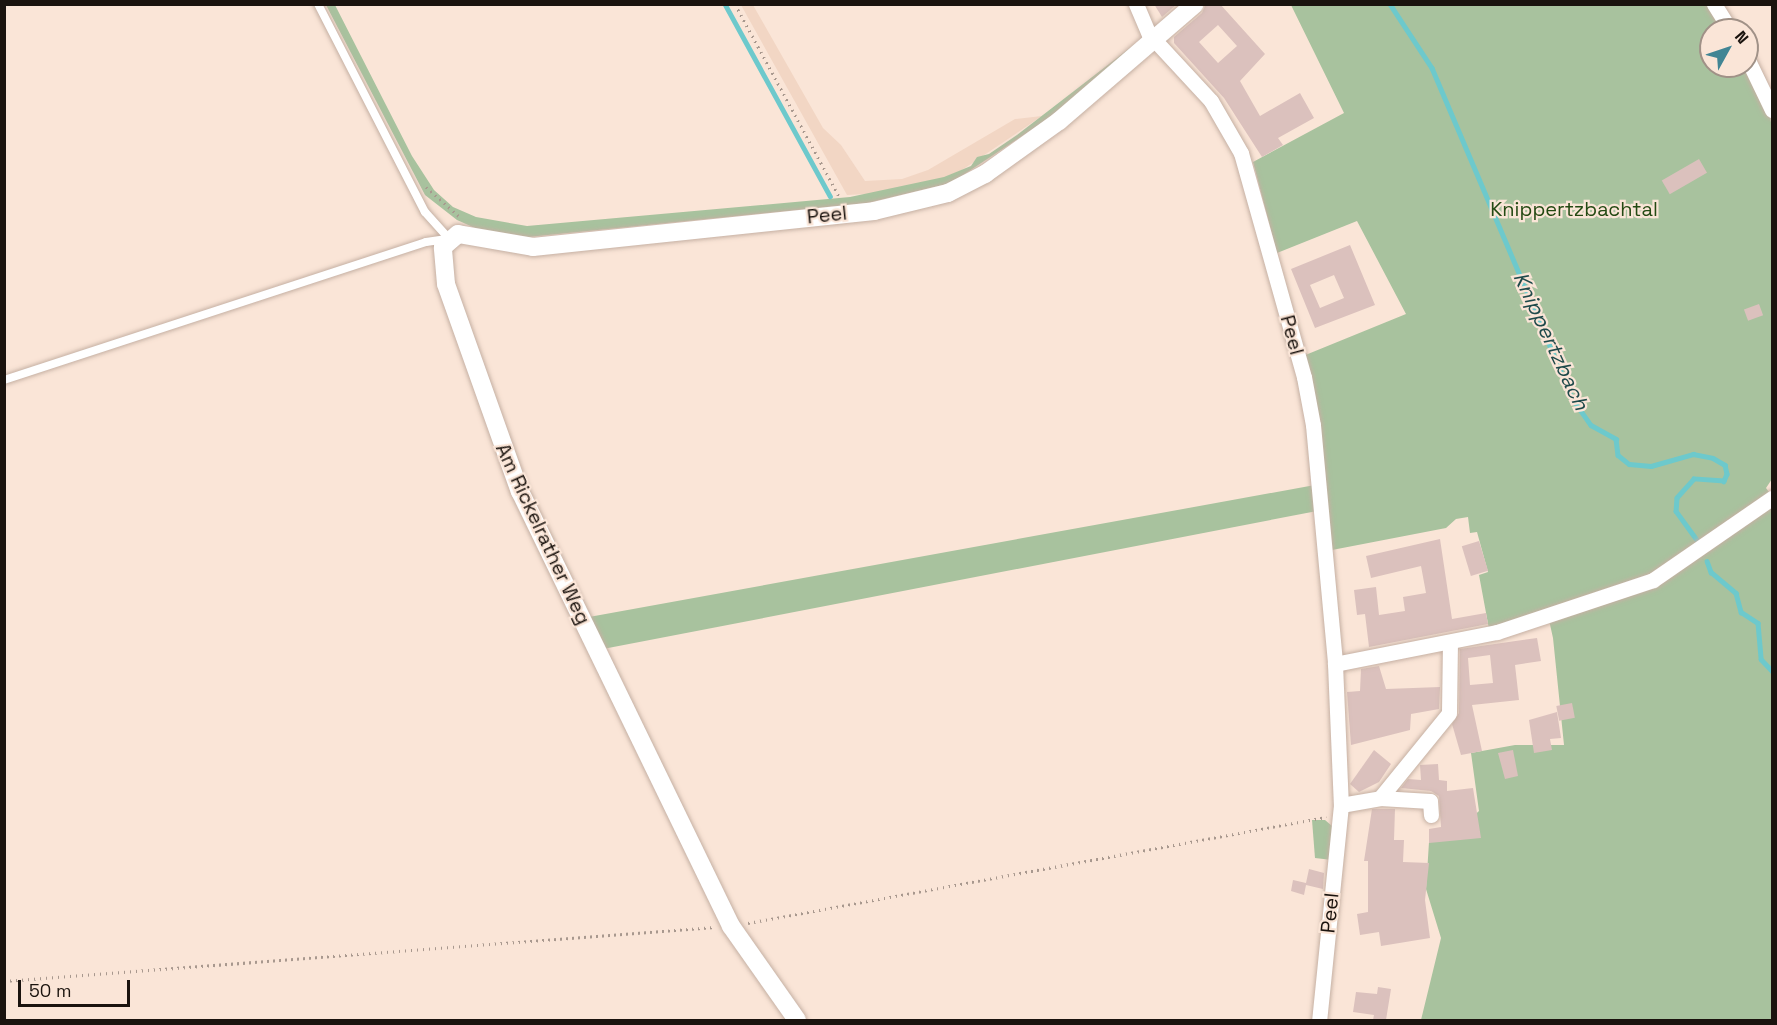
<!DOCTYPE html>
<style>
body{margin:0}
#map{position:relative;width:1777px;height:1025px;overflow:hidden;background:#fae5d7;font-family:"Space Grotesk",sans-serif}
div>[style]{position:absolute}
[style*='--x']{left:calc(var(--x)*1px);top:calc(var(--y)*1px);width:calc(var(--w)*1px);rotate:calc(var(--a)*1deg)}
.built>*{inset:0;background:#f2d6c4}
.green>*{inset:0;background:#a8c29e}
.stream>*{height:4.5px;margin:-2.25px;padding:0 2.25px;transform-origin:2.25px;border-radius:2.25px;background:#6dc9cc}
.building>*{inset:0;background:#dbc1bd;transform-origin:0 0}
.path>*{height:3px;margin-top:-1.5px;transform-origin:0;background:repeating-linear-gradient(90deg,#a8988e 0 1.5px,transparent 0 6px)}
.roads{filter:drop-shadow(0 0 2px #c5b0a3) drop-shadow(0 0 2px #c5b0a3)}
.service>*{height:8px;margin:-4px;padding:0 4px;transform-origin:4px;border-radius:4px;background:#fff}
.minor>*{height:15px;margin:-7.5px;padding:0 7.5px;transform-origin:7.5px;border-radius:7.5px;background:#fff}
.tertiary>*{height:18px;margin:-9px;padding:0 9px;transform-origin:9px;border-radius:9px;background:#fff}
span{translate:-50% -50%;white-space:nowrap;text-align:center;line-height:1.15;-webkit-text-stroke:4.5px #fae5d7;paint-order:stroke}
.park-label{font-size:20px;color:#244a13}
.street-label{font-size:20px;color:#1a130e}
.water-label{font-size:21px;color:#1e494a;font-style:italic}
.frame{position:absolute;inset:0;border:6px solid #1a130e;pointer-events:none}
.north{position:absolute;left:1699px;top:18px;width:60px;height:60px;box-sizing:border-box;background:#fae5d7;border:2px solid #a09187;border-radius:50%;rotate:50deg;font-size:16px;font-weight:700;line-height:24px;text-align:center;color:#1a130e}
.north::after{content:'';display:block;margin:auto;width:21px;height:27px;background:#418594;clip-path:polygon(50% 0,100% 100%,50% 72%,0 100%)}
.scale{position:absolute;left:18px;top:980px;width:112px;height:27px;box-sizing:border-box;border:3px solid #1a130e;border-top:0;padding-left:8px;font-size:18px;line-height:21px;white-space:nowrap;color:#1a130e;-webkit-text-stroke:4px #fae5d7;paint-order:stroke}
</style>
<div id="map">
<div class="built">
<i style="clip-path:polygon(741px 5px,753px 5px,823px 128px,841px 145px,865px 181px,902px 179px,928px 170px,1015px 119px,1042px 116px,953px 176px,885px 193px,847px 195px)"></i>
</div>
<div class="green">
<i style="clip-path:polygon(326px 5px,335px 5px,412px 156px,434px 190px,453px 207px,476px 217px,527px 226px,850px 197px,944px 177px,971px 166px,977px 157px,989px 154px,1017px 135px,1135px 44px,1063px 109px,951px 183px,867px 203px,528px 237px,484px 232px,457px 220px,425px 195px)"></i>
<i style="clip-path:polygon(1291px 5px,1716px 5px,1730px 30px,1711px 30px,1711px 66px,1747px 66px,1767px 99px,1772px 128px,1772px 479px,1766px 488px,1772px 496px,1772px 1020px,1421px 1020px,1441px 938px,1426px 889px,1429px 842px,1451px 837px,1479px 811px,1471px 753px,1515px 745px,1564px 745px,1553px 638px,1549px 620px,1489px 629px,1479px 575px,1488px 572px,1477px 532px,1470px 533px,1468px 517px,1456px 519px,1446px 528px,1332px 550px,1303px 356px,1406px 314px,1357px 221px,1277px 253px,1253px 162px,1344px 113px)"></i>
<i style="clip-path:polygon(1315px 485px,1317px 511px,603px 649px,589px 617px)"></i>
<i style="clip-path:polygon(1312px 820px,1325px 820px,1332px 826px,1332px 860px,1315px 858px)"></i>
</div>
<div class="stream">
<i style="--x:725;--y:4;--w:219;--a:61.3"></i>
<i style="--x:1390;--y:4;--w:77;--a:56.7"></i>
<i style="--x:1432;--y:68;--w:358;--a:67"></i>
<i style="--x:1572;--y:398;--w:33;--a:55"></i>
<i style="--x:1591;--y:425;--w:29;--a:29"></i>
<i style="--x:1616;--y:439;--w:16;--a:83"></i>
<i style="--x:1618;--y:455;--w:14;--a:39"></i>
<i style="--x:1629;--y:464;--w:22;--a:5"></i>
<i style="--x:1651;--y:466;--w:44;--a:-15.9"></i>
<i style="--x:1693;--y:454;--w:20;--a:11"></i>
<i style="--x:1713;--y:458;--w:14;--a:30"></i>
<i style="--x:1725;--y:465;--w:9;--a:77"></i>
<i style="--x:1727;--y:474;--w:8;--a:113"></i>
<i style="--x:1724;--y:481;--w:30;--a:-176"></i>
<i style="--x:1694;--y:479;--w:25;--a:132"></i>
<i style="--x:1677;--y:498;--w:13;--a:94"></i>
<i style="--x:1676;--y:511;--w:37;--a:54"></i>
<i style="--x:1707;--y:561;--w:12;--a:70"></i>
<i style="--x:1711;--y:572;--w:33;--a:40"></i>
<i style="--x:1736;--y:593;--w:20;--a:75"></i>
<i style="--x:1741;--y:612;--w:20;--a:33"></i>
<i style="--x:1758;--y:623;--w:36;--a:85"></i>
<i style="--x:1761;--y:659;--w:16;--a:47"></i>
</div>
<div class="building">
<i style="clip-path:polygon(1154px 4px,1177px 4px,1162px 17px)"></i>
<i style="clip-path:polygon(evenodd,1206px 4px,1220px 4px,1265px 54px,1240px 81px,1260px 116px,1300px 93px,1314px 118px,1278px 138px,1283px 145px,1262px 157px,1224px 98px,1174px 43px,1174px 37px,1202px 13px,1206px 4px,1218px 25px,1237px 46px,1218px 63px,1199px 42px,1218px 25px)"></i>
<i style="left:1699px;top:159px;width:16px;height:43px;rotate:60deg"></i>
<i style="clip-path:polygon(evenodd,1350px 245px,1375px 305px,1315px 328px,1291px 269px,1350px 245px,1334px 275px,1344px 298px,1320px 308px,1310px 285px,1334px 275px)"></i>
<i style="left:1759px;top:304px;width:12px;height:16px;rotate:70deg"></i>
<i style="clip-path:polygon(1440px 539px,1452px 619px,1486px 613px,1488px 624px,1369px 647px,1365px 614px,1357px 615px,1354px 590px,1376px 587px,1379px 615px,1405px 611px,1403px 597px,1426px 593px,1421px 566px,1371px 578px,1366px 556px)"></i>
<i style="left:1479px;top:541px;width:31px;height:18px;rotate:73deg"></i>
<i style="clip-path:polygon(evenodd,1537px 638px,1541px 661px,1515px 665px,1519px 700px,1472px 705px,1482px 751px,1461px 755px,1452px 724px,1459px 713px,1460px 649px,1537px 638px,1490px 655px,1493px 683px,1470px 685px,1468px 658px,1490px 655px)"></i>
<i style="clip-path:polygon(1379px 666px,1386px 689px,1440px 687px,1439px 709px,1411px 714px,1410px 730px,1351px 745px,1347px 692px,1360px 691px,1361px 669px)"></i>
<i style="left:1572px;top:703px;width:15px;height:16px;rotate:79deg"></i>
<i style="clip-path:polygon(1557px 712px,1561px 738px,1550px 739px,1552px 750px,1534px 753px,1529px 720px)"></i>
<i style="clip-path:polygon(1374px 750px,1391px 764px,1379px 782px,1359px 792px,1350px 784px)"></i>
<i style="clip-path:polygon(1513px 750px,1518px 776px,1505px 779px,1498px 753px)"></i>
<i style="clip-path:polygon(1438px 764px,1439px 780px,1447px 781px,1447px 791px,1473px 788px,1481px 838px,1429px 843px,1429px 829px,1441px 827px,1439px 796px,1431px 791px,1401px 788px,1408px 779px,1421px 780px,1420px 765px)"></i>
<i style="clip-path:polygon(1372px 809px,1395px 809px,1394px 840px,1404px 840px,1403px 862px,1429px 863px,1425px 900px,1430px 938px,1381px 946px,1379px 932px,1360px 935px,1357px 914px,1368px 912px,1368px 861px,1364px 861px)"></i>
<i style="clip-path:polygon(1309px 869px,1324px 873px,1323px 889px,1306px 885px,1304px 895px,1291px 891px,1293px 880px,1306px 883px)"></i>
<i style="clip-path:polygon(1378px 987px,1391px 989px,1386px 1020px,1373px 1020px,1374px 1015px,1353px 1012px,1356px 992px,1377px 994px)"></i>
</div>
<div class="path">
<i style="--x:735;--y:4;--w:221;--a:61.6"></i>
<i style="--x:426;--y:187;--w:47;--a:41.5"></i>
<i style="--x:748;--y:923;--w:588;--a:-10.39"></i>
<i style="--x:4;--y:981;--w:713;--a:-4.34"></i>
</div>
<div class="roads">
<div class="service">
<i style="--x:318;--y:4;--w:234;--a:62.8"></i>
<i style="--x:425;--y:212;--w:36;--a:48"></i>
<i style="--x:4;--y:380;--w:444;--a:-18.1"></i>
<i style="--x:426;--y:242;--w:21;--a:-8"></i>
</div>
<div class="minor">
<i style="--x:1136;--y:4;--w:33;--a:67"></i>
<i style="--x:1149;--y:34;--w:91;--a:47.2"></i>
<i style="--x:1211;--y:101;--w:60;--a:60"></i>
<i style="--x:1241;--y:153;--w:233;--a:74.3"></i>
<i style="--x:1304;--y:377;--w:49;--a:79.4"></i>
<i style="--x:1313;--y:425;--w:240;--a:84.7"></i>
<i style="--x:1335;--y:664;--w:141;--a:87.6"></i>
<i style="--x:1341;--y:805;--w:216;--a:95.8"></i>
<i style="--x:1714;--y:4;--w:31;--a:58"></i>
<i style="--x:1747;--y:58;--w:58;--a:64.3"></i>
<i style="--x:1335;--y:664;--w:165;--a:-11.2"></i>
<i style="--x:1497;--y:632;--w:164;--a:-18.4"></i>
<i style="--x:1653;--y:580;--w:145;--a:-34.6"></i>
<i style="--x:1380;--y:798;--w:109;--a:-50.9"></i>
<i style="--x:1449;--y:713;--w:71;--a:-89.2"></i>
<i style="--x:1341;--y:805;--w:40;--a:-10"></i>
<i style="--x:1380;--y:798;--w:50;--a:3.4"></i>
<i style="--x:1430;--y:801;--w:14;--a:86"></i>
</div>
<div class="tertiary">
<i style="--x:797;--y:1020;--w:115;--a:-125.1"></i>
<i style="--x:731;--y:926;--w:483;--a:-115.9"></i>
<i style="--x:520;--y:492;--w:221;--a:-109.6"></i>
<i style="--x:446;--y:284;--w:37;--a:-95"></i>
<i style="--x:443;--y:247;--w:20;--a:-41"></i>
<i style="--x:458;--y:234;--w:76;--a:9.8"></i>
<i style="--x:533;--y:247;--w:343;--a:-6"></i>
<i style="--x:874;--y:211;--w:76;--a:-13.7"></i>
<i style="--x:948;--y:193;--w:42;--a:-27.2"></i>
<i style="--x:985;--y:174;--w:91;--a:-35.6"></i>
<i style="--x:1059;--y:121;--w:179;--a:-40.7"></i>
</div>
</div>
<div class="park-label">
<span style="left:1574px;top:209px">Knippertzbachtal</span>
</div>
<div class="street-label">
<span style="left:827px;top:215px;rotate:-6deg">Peel</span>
<span style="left:1292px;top:335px;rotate:75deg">Peel</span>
<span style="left:543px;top:534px;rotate:65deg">Am Rickelrather Weg</span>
<span style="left:1330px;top:913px;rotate:-84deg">Peel</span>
</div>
<div class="water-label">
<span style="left:1551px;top:341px;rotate:65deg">Knippertzbach</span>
</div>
<div class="frame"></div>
<div class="north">N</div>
<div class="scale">50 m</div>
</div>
